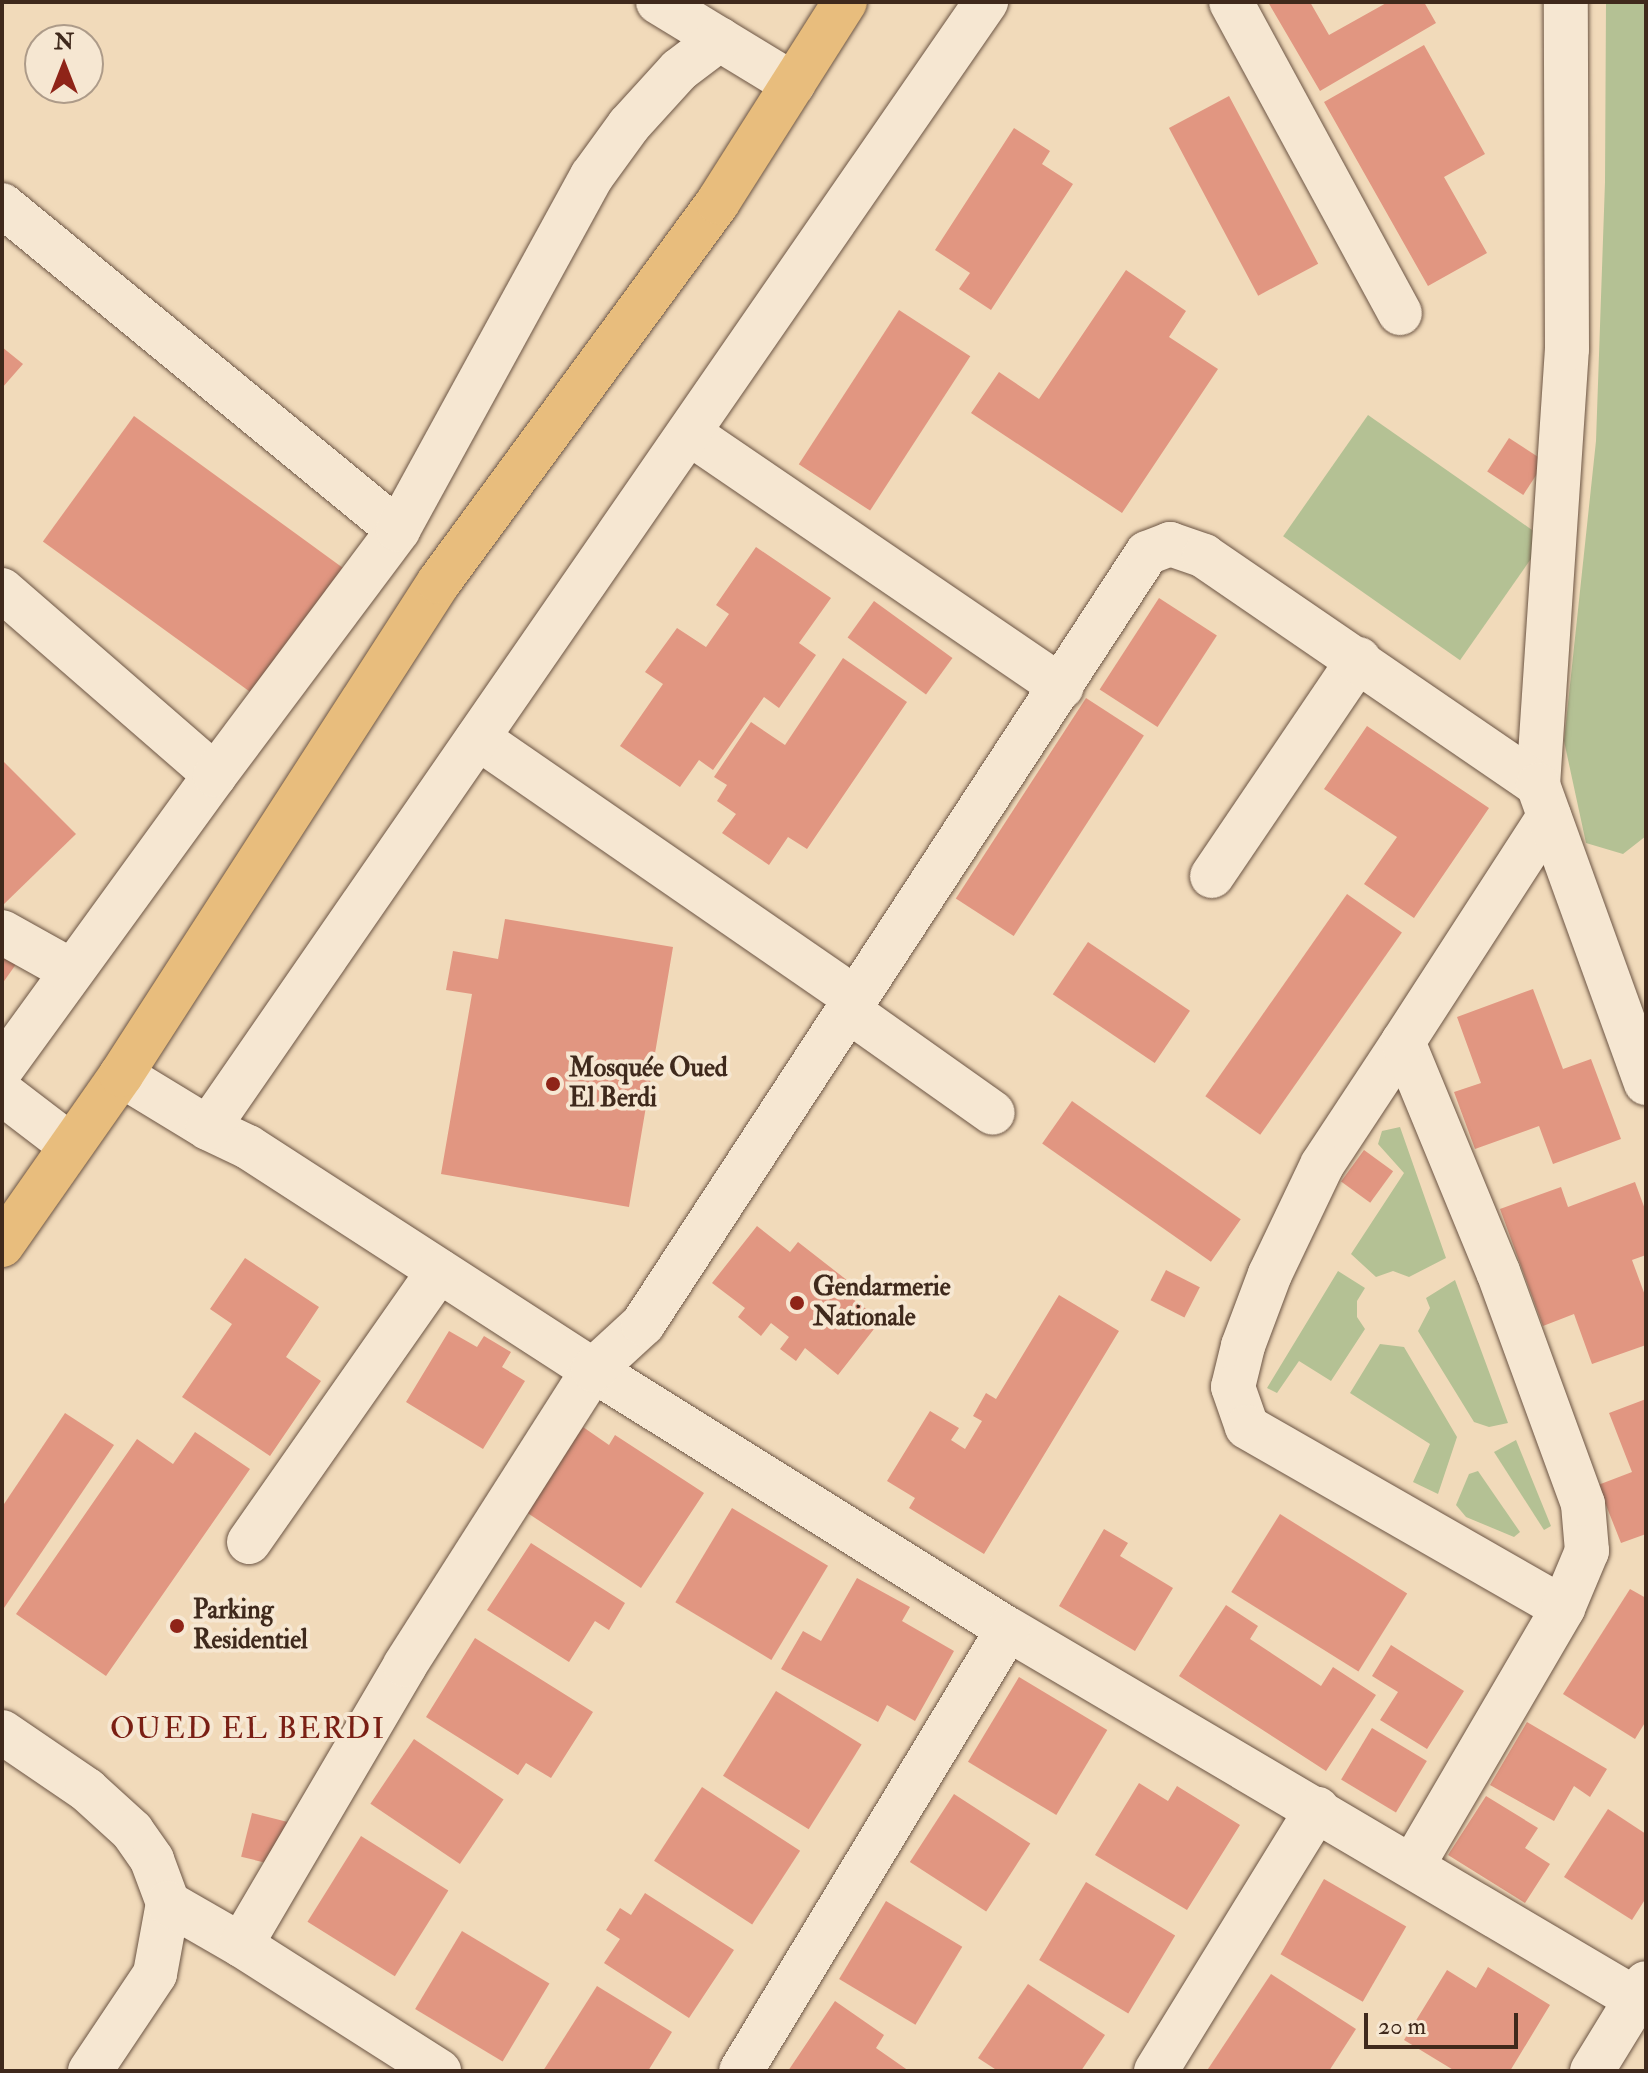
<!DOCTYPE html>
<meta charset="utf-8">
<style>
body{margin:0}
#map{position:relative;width:1648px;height:2073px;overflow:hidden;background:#f1daba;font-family:"IM FELL Double Pica",serif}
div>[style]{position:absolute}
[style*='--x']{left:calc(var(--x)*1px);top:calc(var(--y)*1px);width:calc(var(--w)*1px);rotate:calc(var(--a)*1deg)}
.green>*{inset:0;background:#b4c194;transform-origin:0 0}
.building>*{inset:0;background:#e19681;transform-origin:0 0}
.roads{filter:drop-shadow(0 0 2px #6c5544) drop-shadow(0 0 2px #6c5544)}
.minor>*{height:44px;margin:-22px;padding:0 22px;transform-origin:22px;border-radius:22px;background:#f6e7d2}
.major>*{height:44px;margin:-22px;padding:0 22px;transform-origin:22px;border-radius:22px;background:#e8bd7d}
.dots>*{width:22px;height:22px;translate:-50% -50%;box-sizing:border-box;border:4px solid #f6e7d2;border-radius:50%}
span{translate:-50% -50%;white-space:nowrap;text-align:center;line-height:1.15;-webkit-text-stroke:8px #f6e7d2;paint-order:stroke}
.poi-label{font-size:26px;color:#3f291c;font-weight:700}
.left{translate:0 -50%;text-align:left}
.quarter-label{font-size:30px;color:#7a1f14;letter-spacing:2px}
.frame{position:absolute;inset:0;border:4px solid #3f291c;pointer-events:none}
.north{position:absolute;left:24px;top:24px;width:80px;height:80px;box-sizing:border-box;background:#f6e7d2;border:2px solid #ad9b89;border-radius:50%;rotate:0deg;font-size:22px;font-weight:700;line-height:32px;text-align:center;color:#3f291c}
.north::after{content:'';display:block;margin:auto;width:28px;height:36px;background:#8f2418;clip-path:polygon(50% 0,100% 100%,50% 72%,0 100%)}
.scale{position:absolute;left:1364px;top:2013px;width:154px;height:36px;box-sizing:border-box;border:4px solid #3f291c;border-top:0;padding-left:10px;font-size:24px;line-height:28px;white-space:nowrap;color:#3f291c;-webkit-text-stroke:6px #f6e7d2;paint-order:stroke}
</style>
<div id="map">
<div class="green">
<i style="clip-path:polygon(1606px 2px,1646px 2px,1646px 836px,1623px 854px,1586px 843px,1564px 741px,1596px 441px,1605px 182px)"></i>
<i style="left:1368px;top:415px;width:216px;height:148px;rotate:35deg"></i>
<i style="clip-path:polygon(1400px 1127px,1446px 1258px,1409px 1277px,1393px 1271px,1376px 1277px,1351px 1254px,1404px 1173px,1378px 1144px,1382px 1131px)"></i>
<i style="clip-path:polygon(1338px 1271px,1365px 1288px,1357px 1301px,1357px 1317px,1365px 1329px,1331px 1381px,1299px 1361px,1277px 1393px,1267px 1388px)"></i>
<i style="clip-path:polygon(1455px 1280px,1508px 1423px,1489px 1427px,1474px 1422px,1418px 1331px,1430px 1308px,1426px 1298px)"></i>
<i style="clip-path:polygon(1380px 1344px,1404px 1347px,1457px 1437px,1438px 1494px,1413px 1482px,1430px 1444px,1350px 1393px)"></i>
<i style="clip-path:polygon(1516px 1440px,1551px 1526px,1544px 1530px,1494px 1452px)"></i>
<i style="clip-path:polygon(1478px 1471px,1520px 1532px,1514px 1537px,1466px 1517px,1456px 1505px,1469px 1474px)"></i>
</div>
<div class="building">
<i style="clip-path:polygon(1268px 2px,1310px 2px,1329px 35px,1388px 2px,1424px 2px,1436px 23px,1320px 91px)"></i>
<i style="clip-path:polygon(1424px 45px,1485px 154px,1444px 177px,1487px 253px,1428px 286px,1324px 102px)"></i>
<i style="left:1229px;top:96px;width:190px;height:68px;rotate:62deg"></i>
<i style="clip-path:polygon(1014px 128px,1050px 151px,1042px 164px,1073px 184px,991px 310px,959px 289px,970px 273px,935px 250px)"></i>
<i style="clip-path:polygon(1126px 270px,1186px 311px,1169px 337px,1218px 369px,1122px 513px,971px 413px,999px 372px,1039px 399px)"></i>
<i style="left:899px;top:310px;width:85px;height:184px;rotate:33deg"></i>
<i style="clip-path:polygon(2px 347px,23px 364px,2px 388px)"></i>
<i style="left:134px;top:416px;width:261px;height:155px;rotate:36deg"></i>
<i style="left:1509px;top:438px;width:43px;height:40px;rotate:33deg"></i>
<i style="clip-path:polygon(756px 547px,831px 598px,799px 643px,816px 655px,779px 708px,764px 697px,713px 770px,699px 760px,680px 787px,620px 746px,663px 684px,645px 672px,677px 628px,706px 647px,729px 614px,716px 605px)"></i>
<i style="left:1159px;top:598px;width:69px;height:109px;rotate:33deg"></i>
<i style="left:874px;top:601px;width:97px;height:45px;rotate:36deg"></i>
<i style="clip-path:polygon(843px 658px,907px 702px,807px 849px,788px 837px,769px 865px,722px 833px,736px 814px,717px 801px,727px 785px,714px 777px,751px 722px,785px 745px)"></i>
<i style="left:1086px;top:698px;width:69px;height:239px;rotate:33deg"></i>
<i style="clip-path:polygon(1367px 726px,1489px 808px,1414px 918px,1364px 884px,1397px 837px,1324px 789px)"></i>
<i style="clip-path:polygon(2px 760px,76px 834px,2px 906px)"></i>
<i style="left:1347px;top:894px;width:67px;height:247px;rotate:35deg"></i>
<i style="clip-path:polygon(505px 919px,673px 947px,629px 1207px,441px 1174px,472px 994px,446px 990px,453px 951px,498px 959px)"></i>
<i style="left:1088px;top:942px;width:123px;height:63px;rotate:34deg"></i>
<i style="clip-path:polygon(2px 948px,19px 960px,2px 984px)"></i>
<i style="clip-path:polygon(1533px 989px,1563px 1069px,1591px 1059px,1621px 1139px,1553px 1164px,1539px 1126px,1475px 1149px,1454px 1092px,1481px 1083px,1457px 1017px)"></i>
<i style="left:1072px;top:1101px;width:206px;height:52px;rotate:35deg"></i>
<i style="left:1364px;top:1150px;width:36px;height:39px;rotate:36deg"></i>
<i style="clip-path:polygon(1635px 1182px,1646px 1212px,1646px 1255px,1632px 1260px,1646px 1298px,1646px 1345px,1592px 1364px,1574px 1314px,1543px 1326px,1500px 1209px,1561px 1187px,1568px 1207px)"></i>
<i style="clip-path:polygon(757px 1226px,790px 1252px,798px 1242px,857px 1288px,850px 1297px,881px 1320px,838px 1375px,805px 1348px,796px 1361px,780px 1349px,789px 1337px,771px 1323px,761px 1336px,738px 1317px,745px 1308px,712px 1283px)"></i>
<i style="clip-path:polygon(245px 1258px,319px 1307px,286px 1357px,321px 1381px,270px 1456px,182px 1397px,232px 1324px,210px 1309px)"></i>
<i style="left:1166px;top:1270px;width:38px;height:34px;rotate:27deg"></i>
<i style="clip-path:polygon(1059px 1295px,1119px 1331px,984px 1554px,909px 1508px,915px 1498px,887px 1481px,930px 1411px,959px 1428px,951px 1440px,965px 1449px,982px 1421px,973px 1416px,986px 1393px,996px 1399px)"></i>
<i style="clip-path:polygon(449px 1331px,477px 1347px,484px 1336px,511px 1352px,502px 1367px,525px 1381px,483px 1449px,406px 1402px)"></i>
<i style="clip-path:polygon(1646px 1399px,1646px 1534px,1621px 1543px,1598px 1485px,1632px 1472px,1609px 1413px)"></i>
<i style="clip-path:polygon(65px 1413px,114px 1445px,2px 1611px,2px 1507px)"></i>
<i style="clip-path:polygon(583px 1427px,609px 1445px,615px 1435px,704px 1493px,641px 1588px,526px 1512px)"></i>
<i style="clip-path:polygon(195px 1432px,250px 1469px,106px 1676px,16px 1614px,137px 1439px,173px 1464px)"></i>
<i style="left:732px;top:1508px;width:112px;height:110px;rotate:31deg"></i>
<i style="left:1280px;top:1514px;width:150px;height:92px;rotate:32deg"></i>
<i style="clip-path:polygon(1104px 1529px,1128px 1543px,1120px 1556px,1173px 1588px,1135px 1651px,1059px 1606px)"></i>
<i style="clip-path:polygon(531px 1543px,625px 1603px,609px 1630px,595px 1621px,569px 1662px,487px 1610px)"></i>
<i style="clip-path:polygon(857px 1578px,910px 1607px,902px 1621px,954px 1651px,915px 1721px,887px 1705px,878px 1722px,781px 1669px,803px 1631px,821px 1641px)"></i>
<i style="clip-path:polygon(1630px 1589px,1646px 1598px,1646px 1721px,1635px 1739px,1563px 1694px)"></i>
<i style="clip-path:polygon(1226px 1605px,1258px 1626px,1250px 1639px,1321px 1686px,1333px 1667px,1376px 1695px,1326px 1771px,1179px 1676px)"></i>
<i style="clip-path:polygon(475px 1638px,593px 1712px,551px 1778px,526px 1763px,518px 1775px,426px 1717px)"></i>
<i style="clip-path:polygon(1391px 1645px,1464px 1691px,1427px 1749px,1380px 1720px,1398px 1692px,1372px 1676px)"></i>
<i style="left:1019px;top:1677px;width:103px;height:99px;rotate:31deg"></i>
<i style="left:776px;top:1691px;width:101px;height:100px;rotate:32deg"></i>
<i style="clip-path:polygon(1527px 1722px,1607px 1769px,1590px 1797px,1574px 1786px,1554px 1821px,1490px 1785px)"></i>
<i style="left:1372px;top:1728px;width:64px;height:60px;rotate:31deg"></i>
<i style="left:414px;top:1739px;width:108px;height:78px;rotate:34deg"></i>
<i style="clip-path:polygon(1139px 1783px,1168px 1801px,1177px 1786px,1240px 1825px,1187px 1910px,1095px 1855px)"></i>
<i style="left:702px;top:1787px;width:117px;height:88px;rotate:33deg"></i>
<i style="left:954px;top:1794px;width:91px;height:81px;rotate:33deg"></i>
<i style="clip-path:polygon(1486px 1796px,1538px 1828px,1525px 1848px,1550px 1864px,1525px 1903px,1448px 1855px)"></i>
<i style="clip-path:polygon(1608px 1809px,1646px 1834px,1646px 1898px,1632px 1920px,1564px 1877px)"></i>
<i style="left:252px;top:1813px;width:42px;height:45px;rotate:14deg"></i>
<i style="left:361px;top:1836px;width:103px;height:101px;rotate:32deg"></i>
<i style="left:1324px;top:1879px;width:95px;height:87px;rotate:30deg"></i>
<i style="left:1086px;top:1882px;width:104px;height:91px;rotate:31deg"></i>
<i style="clip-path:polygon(645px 1893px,734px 1950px,689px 2018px,604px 1963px,620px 1939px,606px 1930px,620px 1908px,631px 1915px)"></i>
<i style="left:886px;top:1901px;width:89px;height:91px;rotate:31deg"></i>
<i style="left:462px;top:1931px;width:102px;height:91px;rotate:31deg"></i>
<i style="clip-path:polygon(1488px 1967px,1550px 2005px,1510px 2071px,1455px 2071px,1404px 2040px,1447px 1970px,1476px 1988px)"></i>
<i style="clip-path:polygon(1271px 1974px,1356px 2029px,1329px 2071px,1211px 2071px,1208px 2069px)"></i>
<i style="clip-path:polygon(1028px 1984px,1105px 2035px,1081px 2071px,998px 2071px,978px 2058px)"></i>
<i style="clip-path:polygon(597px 1986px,672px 2032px,648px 2071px,543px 2071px)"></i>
<i style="clip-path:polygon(835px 2001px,884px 2035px,876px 2048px,909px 2071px,788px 2071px)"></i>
</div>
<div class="roads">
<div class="minor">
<i style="--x:658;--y:2;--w:158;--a:31.3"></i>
<i style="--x:1231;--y:2;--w:354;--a:61.5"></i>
<i style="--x:2;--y:205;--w:512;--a:39.38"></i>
<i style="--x:689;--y:433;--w:451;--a:34.3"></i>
<i style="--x:2;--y:590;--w:282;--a:41"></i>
<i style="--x:215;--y:775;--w:362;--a:126"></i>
<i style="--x:478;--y:738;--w:459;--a:34.6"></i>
<i style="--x:215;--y:775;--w:306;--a:-53.2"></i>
<i style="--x:398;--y:530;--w:404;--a:-61.3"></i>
<i style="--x:592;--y:176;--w:63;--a:-54"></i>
<i style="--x:629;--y:125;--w:74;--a:-47.7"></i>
<i style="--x:679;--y:70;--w:51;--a:-37.1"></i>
<i style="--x:1538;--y:785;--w:437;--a:-86.2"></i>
<i style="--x:1567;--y:349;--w:347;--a:-90.2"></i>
<i style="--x:1212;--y:876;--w:262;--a:-55.9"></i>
<i style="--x:2;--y:932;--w:80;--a:29.1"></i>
<i style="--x:849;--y:1011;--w:176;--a:35.3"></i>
<i style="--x:1403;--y:1042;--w:147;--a:123.4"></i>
<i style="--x:1322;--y:1165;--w:121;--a:115.5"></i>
<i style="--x:1270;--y:1274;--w:77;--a:110.6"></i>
<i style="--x:1243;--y:1346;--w:42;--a:103.7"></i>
<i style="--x:1233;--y:1387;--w:42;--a:70.7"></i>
<i style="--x:1247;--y:1427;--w:364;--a:29.8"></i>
<i style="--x:121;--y:1075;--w:102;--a:31.3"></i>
<i style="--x:208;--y:1128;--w:44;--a:25.4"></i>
<i style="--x:248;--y:1147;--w:411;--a:32.9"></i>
<i style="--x:593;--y:1370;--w:489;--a:32"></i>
<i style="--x:1008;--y:1629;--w:729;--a:30.51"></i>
<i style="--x:2;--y:1093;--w:86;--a:37.4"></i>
<i style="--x:208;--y:1128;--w:1369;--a:-55.36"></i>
<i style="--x:249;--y:1542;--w:331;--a:-55"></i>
<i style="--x:2;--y:1732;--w:103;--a:34.3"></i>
<i style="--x:87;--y:1790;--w:61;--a:42.3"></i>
<i style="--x:132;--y:1831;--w:35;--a:55"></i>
<i style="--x:152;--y:1860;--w:46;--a:69.6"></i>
<i style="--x:168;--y:1903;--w:72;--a:100.4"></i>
<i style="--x:155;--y:1974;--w:117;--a:123.8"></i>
<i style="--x:1413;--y:1865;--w:298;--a:-59.7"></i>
<i style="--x:1563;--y:1608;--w:62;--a:-67.2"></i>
<i style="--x:1587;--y:1551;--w:47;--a:-94.9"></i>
<i style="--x:1583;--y:1504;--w:247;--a:-110.1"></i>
<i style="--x:1498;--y:1272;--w:249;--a:-112.4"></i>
<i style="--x:1403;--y:1042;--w:269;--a:-57.1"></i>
<i style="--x:168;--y:1903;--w:84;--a:29.9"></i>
<i style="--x:241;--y:1945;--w:235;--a:32.5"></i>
<i style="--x:241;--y:1945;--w:324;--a:-59.6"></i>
<i style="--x:405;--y:1665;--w:350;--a:-57.5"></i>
<i style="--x:593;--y:1370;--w:68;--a:-42.6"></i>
<i style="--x:643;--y:1324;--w:921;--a:-56.83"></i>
<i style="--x:1147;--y:553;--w:25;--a:-21"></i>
<i style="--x:1170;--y:544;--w:36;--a:19"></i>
<i style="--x:1204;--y:556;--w:405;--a:34.4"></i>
<i style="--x:1538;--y:785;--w:317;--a:70.1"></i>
<i style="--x:741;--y:2071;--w:516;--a:-58.86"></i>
<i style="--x:1156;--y:2071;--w:308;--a:-58.4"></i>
<i style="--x:1592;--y:2071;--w:103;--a:-58.5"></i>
</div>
<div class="major">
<i style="--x:2;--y:1245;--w:208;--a:-55"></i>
<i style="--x:121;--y:1075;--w:587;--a:-57.18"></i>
<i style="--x:439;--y:582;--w:471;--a:-53.7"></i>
<i style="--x:718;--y:202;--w:237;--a:-57.6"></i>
</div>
</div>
<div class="dots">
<i style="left:553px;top:1084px;background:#8f2418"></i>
<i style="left:797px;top:1303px;background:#8f2418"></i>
<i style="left:177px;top:1626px;background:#8f2418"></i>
</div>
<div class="poi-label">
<span class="left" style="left:569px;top:1084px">Mosquée Oued<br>El Berdi</span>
<span class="left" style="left:813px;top:1303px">Gendarmerie<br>Nationale</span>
<span class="left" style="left:193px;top:1626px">Parking<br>Residentiel</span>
</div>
<div class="quarter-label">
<span style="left:248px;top:1729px">OUED EL BERDI</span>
</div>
<div class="frame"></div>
<div class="north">N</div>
<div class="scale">20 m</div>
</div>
